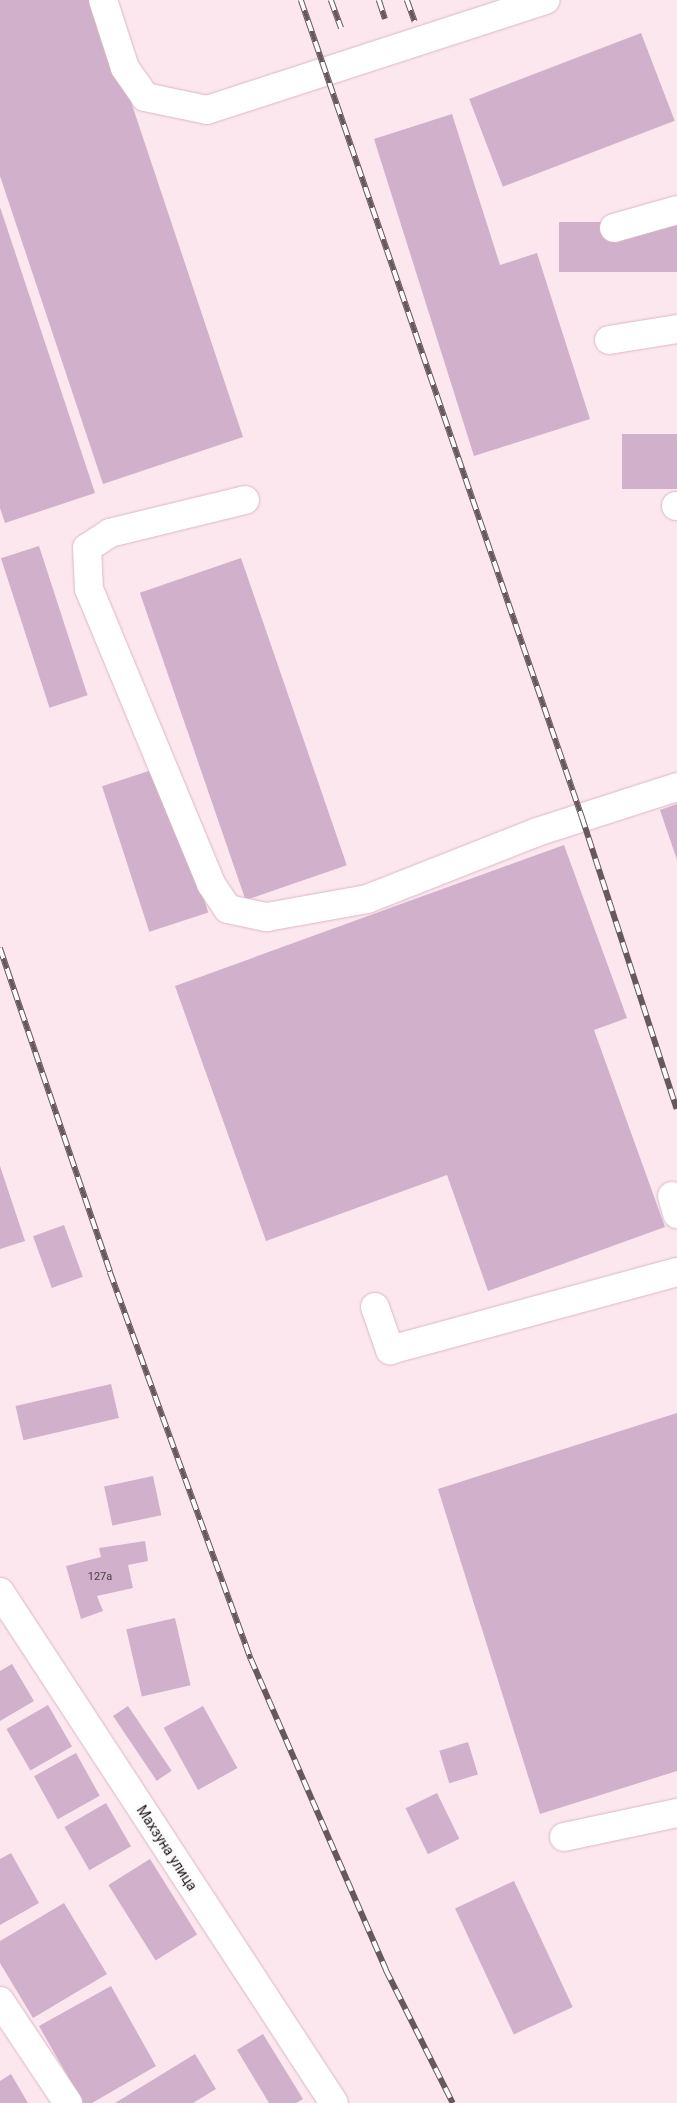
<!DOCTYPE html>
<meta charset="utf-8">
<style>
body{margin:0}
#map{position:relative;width:677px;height:2103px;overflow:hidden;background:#fce7ef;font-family:Roboto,sans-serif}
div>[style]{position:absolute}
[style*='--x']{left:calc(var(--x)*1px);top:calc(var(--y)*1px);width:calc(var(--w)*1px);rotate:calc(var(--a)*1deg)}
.building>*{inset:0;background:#d0b0ca;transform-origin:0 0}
.roads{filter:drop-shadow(0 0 1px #d9b8c5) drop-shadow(0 0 1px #d9b8c5)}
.minor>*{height:28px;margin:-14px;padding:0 14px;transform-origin:14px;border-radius:14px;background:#fff}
.rail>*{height:5.5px;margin-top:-2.75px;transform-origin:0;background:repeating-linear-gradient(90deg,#fbfbfb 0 11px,#66585d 0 22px);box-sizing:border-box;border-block:1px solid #66585d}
span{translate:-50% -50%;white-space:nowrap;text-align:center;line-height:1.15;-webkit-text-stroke:4.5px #fbfbfb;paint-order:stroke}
.number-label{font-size:11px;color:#4d3c46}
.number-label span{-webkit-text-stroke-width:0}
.street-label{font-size:14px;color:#21161a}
</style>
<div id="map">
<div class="building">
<i style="clip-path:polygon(0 0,97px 0,243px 437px,103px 484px,0 176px)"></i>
<i style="left:641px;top:33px;width:94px;height:184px;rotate:69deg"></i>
<i style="clip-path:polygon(452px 114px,500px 265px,537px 253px,590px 419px,474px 456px,374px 139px)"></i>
<i style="clip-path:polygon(0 207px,95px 493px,5px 523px,0 508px)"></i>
<i style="left:677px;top:222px;width:50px;height:118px;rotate:90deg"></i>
<i style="left:677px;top:434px;width:55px;height:55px;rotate:90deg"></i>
<i style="left:39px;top:546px;width:157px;height:40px;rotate:72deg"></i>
<i style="left:241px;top:558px;width:325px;height:107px;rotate:71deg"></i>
<i style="left:161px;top:767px;width:153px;height:62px;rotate:72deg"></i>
<i style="clip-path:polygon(677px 804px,677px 860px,660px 810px)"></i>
<i style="clip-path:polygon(564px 845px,627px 1018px,594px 1030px,665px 1227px,488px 1291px,447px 1175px,266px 1241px,175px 986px)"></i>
<i style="clip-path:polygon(0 1166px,25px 1241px,0 1249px)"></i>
<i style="left:64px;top:1225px;width:55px;height:33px;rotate:70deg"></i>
<i style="left:111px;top:1384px;width:35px;height:98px;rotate:77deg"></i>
<i style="clip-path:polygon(677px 1413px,677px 1771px,540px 1814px,438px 1489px)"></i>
<i style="left:153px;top:1476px;width:40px;height:50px;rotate:78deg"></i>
<i style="clip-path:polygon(145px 1541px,148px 1561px,128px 1565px,133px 1588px,97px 1596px,103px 1611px,81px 1619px,66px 1566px,101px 1557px,99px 1548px)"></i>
<i style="left:175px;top:1618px;width:69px;height:50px;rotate:77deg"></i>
<i style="clip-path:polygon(12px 1664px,34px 1701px,0 1721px,0 1671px)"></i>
<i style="left:48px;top:1705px;width:48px;height:48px;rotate:60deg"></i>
<i style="left:128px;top:1706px;width:78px;height:18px;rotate:56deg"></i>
<i style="left:203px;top:1706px;width:71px;height:45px;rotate:61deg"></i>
<i style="left:468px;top:1742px;width:34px;height:30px;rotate:73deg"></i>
<i style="left:76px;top:1753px;width:49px;height:48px;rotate:61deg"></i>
<i style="left:437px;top:1793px;width:51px;height:35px;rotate:64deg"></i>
<i style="left:106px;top:1803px;width:50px;height:48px;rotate:60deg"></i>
<i style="clip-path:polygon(11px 1853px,39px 1903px,0 1925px,0 1859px)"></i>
<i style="left:150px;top:1859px;width:89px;height:49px;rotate:58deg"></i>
<i style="left:514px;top:1881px;width:139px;height:65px;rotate:65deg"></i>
<i style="clip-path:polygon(64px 1903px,107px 1974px,33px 2018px,0 1963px,0 1941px)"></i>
<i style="clip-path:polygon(111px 1986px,156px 2066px,92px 2103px,83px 2103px,39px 2026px)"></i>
<i style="clip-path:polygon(263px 2034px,303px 2099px,296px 2103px,269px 2103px,237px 2050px)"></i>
<i style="clip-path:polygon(195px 2054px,216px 2089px,193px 2103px,115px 2103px)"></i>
<i style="clip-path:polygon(11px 2074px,28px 2103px,0 2103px,0 2081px)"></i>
</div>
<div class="roads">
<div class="minor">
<i style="--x:103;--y:0;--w:71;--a:72.1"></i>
<i style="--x:125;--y:68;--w:35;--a:55"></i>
<i style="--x:145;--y:97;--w:63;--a:11.8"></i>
<i style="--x:207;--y:110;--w:356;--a:-18"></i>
<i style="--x:614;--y:228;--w:66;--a:-15.9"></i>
<i style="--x:609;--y:340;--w:69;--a:-9.2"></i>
<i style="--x:245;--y:500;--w:139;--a:166.3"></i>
<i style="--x:110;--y:533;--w:27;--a:147"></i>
<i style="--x:87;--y:548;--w:41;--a:87.2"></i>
<i style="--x:89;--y:589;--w:319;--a:67.5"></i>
<i style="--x:211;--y:884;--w:30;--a:56"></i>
<i style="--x:228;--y:909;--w:40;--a:12"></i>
<i style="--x:267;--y:917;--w:102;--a:-10.2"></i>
<i style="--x:367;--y:899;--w:183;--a:-21.5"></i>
<i style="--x:537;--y:832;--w:147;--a:-17.8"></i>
<i style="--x:676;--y:506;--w:1;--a:0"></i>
<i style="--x:672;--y:1196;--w:19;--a:74"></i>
<i style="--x:375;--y:1307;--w:46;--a:70.8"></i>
<i style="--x:390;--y:1350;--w:297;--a:-15.2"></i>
<i style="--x:0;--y:1592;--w:610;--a:56.83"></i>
<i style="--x:564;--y:1837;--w:116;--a:-12"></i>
<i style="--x:0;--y:2001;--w:123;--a:56.3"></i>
</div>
</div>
<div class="rail">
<i style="--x:301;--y:0;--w:864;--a:71.02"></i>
<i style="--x:582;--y:817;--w:307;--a:72"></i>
<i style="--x:331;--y:0;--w:30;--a:70"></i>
<i style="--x:379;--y:0;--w:20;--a:72"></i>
<i style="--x:407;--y:0;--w:23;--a:70"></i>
<i style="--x:0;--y:948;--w:342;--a:71.2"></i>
<i style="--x:110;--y:1272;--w:412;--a:70"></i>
<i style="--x:251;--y:1659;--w:339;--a:66.5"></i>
<i style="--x:386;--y:1970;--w:149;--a:63.3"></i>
</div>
<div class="number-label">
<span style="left:100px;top:1577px">127а</span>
</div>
<div class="street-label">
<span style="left:167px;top:1848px;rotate:57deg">Махзуна улица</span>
</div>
</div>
